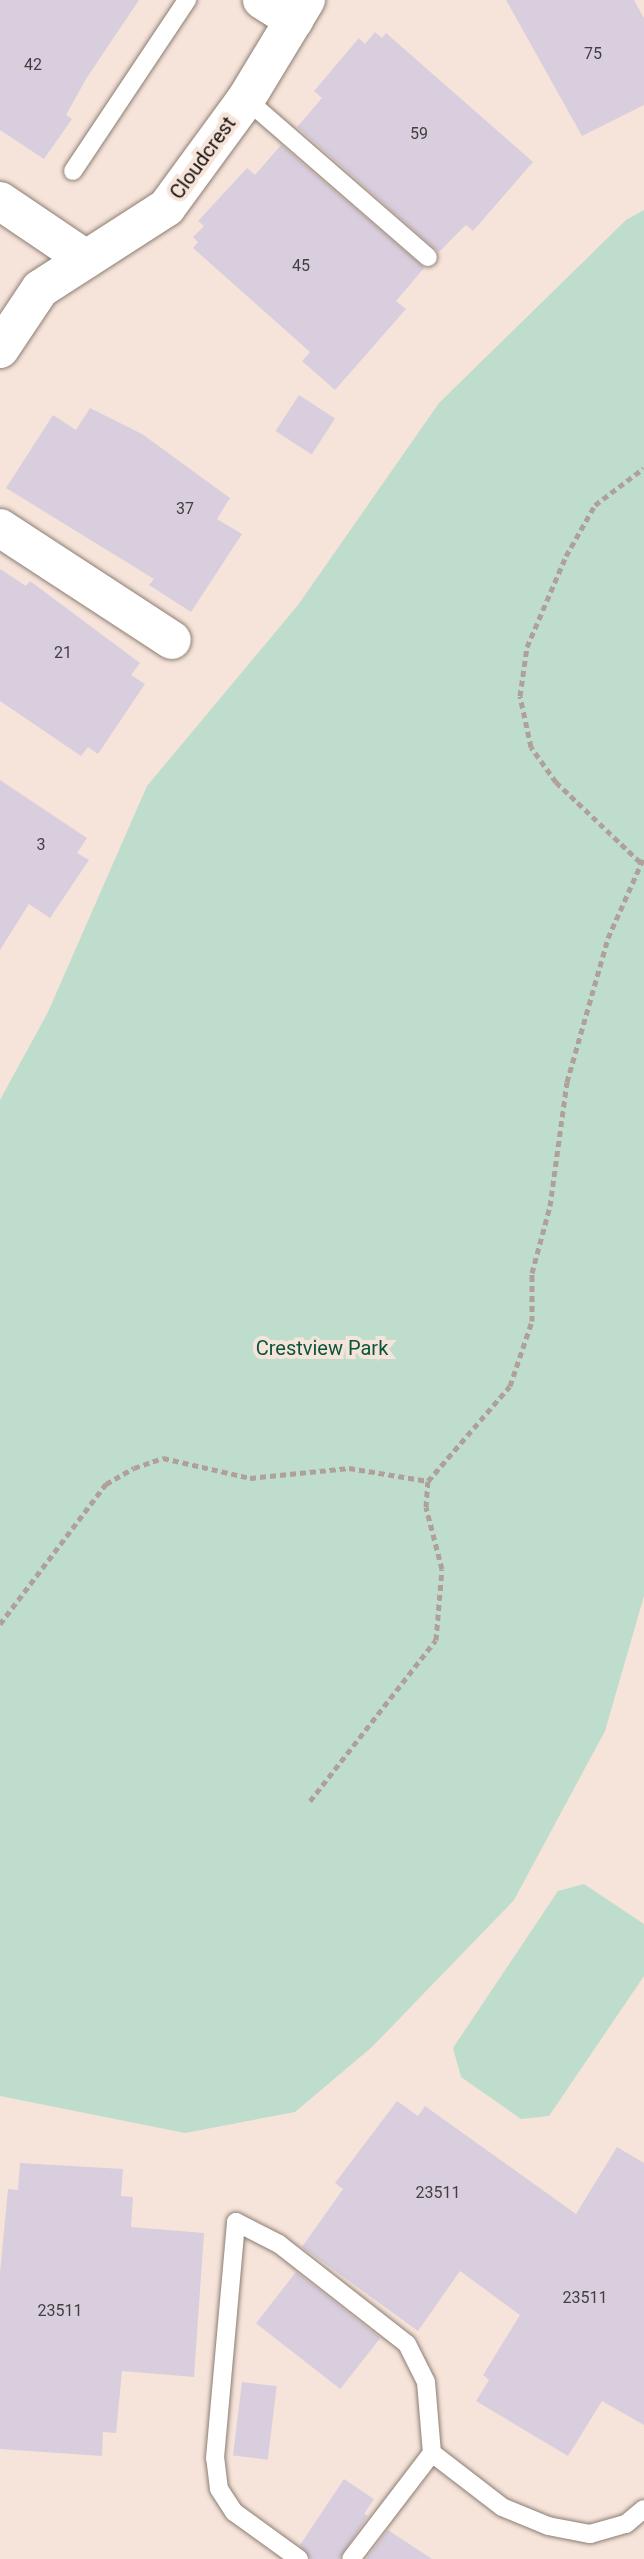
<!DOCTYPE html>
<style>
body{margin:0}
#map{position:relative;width:644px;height:2559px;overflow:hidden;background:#f6e4da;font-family:Roboto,sans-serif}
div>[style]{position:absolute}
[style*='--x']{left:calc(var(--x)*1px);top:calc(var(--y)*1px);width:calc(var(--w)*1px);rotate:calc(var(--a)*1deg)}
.green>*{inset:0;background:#beddcd}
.building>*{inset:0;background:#d9cede;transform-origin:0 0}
.path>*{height:5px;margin-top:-2.5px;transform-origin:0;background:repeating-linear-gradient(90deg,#afa199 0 6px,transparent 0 10px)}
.roads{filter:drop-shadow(0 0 2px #8c7d73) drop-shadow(0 0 2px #8c7d73)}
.lane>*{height:18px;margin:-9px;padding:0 9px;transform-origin:9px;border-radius:9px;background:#fff}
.street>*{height:38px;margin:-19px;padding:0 19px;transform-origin:19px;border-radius:19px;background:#fff}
span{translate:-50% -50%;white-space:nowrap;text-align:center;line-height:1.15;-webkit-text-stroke:8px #f6e4da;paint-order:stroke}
.number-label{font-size:16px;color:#443e3f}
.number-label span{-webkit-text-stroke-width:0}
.street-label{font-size:20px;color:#130e0a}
.park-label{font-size:20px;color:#08563b}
</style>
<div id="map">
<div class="green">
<i style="clip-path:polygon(644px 210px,644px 1596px,605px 1731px,514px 1900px,372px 2047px,295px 2112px,185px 2133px,0 2096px,0 1100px,48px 1012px,147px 786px,298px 605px,439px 403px,626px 220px)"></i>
<i style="clip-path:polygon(584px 1884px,644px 1924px,644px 1976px,549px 2116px,521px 2119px,461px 2077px,453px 2048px,558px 1891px)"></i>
</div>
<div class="building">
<i style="clip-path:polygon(0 0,139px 0,86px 79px,66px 115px,72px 119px,44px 159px,0 130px)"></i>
<i style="clip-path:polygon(506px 0,634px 0,644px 18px,644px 105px,582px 136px)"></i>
<i style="clip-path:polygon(375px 32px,382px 38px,386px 33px,533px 162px,473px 231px,466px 225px,439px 252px,297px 127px,322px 98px,314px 91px,359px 38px,365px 44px)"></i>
<i style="clip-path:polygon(281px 145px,424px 268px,396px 301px,406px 309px,335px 390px,302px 361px,310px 352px,193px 248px,198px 242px,193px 237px,204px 226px,198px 221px,247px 168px,255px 175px)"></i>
<i style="left:299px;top:395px;width:43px;height:43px;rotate:33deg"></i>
<i style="clip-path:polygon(90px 408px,142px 434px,230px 498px,217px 519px,242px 534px,191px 612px,149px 585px,154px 579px,6px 488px,53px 415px,76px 430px)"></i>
<i style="clip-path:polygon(0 569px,26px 586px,30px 581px,140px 663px,131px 675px,145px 684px,98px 754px,88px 747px,81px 756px,0 701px)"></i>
<i style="clip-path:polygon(0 780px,87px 838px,77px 853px,89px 860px,50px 918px,29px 904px,0 950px)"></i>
<i style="clip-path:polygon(397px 2101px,418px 2116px,425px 2106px,576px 2214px,617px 2147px,644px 2163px,644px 2425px,602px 2401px,568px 2456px,476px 2401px,489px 2380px,483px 2375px,520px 2315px,460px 2271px,418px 2331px,302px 2247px,343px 2189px,335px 2183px)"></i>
<i style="clip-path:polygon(20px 2163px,123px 2169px,121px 2196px,133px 2197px,131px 2227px,204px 2233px,194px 2377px,122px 2371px,116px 2433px,103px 2432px,102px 2456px,0 2449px,0 2273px,8px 2189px,18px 2190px)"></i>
<i style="left:296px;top:2272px;width:107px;height:65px;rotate:38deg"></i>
<i style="left:242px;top:2382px;width:35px;height:74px;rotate:7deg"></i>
<i style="clip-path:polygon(344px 2479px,374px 2499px,364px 2514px,368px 2516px,339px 2559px,311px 2559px,300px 2545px)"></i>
<i style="clip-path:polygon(388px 2530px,432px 2559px,366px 2559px)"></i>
</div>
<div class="path">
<i style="--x:640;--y:862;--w:116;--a:-136.4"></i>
<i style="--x:556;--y:782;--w:43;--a:-125.5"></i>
<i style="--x:531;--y:747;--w:52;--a:-102.2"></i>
<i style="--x:520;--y:696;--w:49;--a:-81.9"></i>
<i style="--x:527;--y:647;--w:99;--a:-66.8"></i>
<i style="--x:566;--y:556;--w:59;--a:-60.4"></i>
<i style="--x:595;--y:505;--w:61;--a:-37.1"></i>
<i style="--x:0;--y:1624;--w:176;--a:-52.9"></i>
<i style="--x:106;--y:1484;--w:32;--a:-30"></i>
<i style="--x:134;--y:1468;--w:31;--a:-19"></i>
<i style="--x:163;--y:1458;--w:89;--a:12.9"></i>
<i style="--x:250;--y:1478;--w:100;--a:-5.8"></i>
<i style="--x:349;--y:1468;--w:80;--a:9.3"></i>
<i style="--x:310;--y:1801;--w:204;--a:-52"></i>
<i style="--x:436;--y:1640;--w:71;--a:-85.2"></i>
<i style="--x:442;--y:1569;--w:64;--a:-104.5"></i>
<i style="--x:426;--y:1507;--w:26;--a:-86"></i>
<i style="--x:428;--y:1481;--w:125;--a:-49.2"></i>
<i style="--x:510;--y:1386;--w:69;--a:-71.3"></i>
<i style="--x:532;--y:1321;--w:48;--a:-90"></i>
<i style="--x:532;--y:1273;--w:69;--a:-75"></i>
<i style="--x:550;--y:1206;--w:125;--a:-82.2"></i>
<i style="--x:567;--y:1082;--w:150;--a:-74.1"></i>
<i style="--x:608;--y:938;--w:89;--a:-66"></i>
</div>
<div class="roads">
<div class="lane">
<i style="--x:246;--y:99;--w:241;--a:41"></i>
<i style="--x:73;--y:171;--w:206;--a:-56.3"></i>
<i style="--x:432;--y:2453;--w:88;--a:37.6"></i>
<i style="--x:502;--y:2507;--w:50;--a:22.4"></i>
<i style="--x:548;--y:2526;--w:43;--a:10.8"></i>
<i style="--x:590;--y:2534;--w:37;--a:-16"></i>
<i style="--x:626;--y:2524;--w:23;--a:-40"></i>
<i style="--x:299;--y:2559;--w:80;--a:-144.1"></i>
<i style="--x:234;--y:2512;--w:27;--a:-123"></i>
<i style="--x:219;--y:2489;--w:31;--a:-97"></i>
<i style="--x:215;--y:2458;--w:237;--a:-84.9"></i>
<i style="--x:236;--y:2222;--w:48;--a:27.1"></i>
<i style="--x:279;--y:2244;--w:162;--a:38"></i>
<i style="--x:407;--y:2344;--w:42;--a:63.4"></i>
<i style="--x:426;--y:2382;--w:71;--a:85.2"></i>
<i style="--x:432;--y:2453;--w:133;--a:127.4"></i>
</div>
<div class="street">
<i style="--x:262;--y:0;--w:38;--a:32"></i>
<i style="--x:0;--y:201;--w:104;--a:34"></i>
<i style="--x:0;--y:349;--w:72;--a:-56.3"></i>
<i style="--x:40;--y:289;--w:151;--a:-32.8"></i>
<i style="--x:167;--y:207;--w:134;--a:-53.8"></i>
<i style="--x:246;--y:99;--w:116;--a:-58.8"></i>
<i style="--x:0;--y:528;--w:205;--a:33.1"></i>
</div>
</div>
<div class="number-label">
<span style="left:593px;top:54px">75</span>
<span style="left:33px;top:65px">42</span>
<span style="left:419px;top:134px">59</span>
<span style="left:301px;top:266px">45</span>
<span style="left:185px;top:509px">37</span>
<span style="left:63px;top:653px">21</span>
<span style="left:41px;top:845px">3</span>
<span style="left:438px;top:2193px">23511</span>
<span style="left:585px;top:2298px">23511</span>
<span style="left:60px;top:2311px">23511</span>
</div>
<div class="street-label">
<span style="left:203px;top:158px;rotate:-54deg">Cloudcrest</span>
</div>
<div class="park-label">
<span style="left:322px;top:1348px">Crestview Park</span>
</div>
</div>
